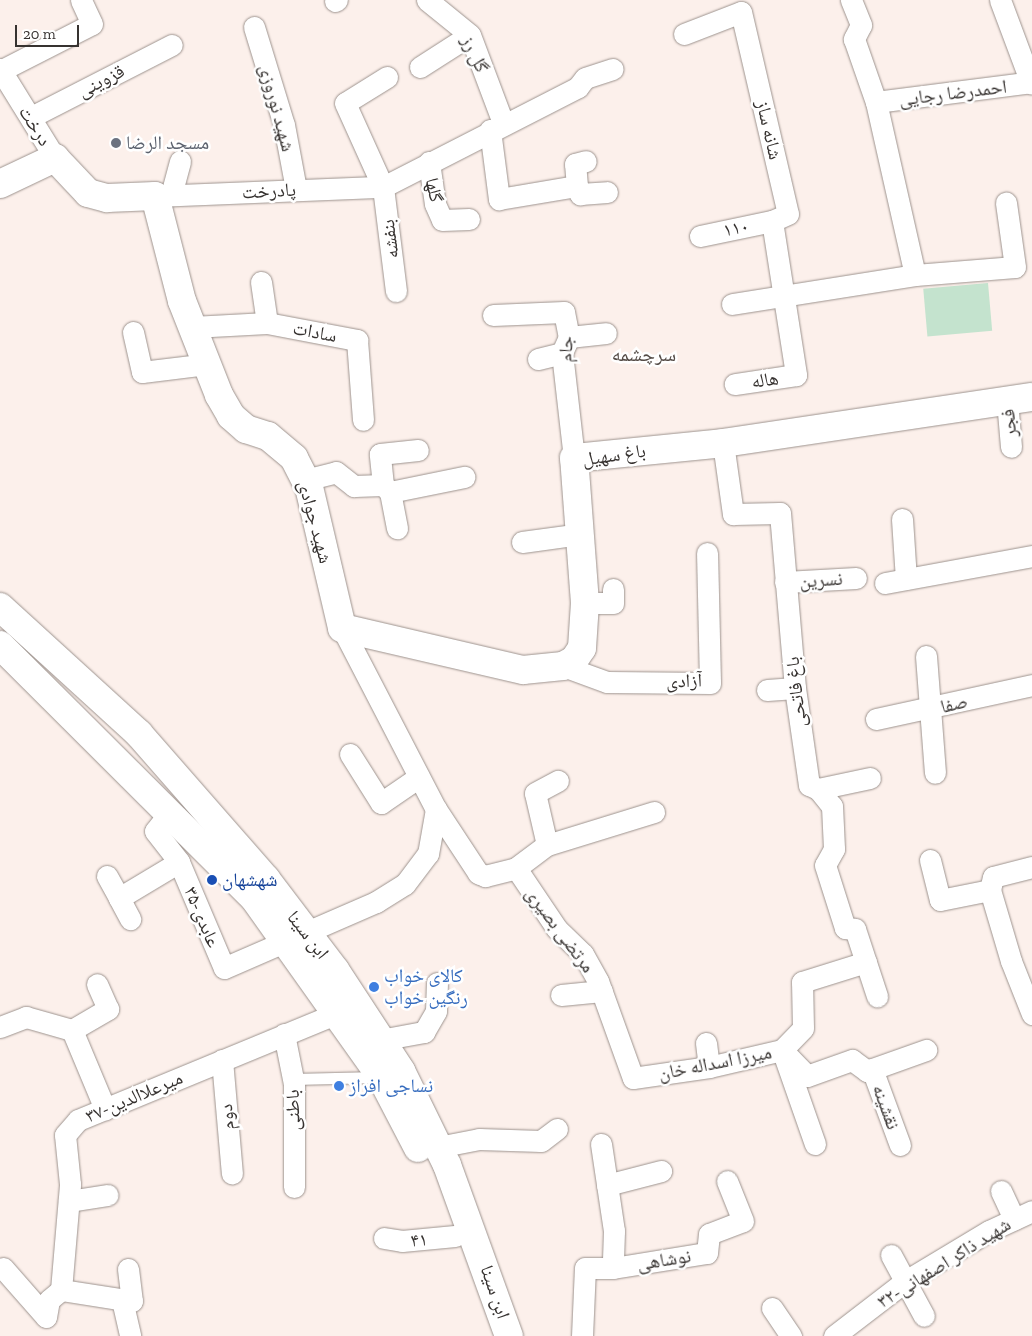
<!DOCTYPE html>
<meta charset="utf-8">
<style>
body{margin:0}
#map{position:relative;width:1032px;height:1336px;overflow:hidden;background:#fcf0eb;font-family:"Zilla Slab","Noto Naskh Arabic",serif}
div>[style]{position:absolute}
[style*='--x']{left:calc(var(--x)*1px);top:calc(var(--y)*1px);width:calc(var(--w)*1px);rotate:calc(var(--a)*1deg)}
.green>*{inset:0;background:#c4e3ce;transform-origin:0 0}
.roads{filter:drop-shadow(0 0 1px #9d938e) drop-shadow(0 0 1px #9d938e)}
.service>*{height:11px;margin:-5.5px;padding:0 5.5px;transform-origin:5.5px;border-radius:5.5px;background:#fff}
.minor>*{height:21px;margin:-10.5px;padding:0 10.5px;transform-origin:10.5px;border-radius:10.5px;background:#fff}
.tertiary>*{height:28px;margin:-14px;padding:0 14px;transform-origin:14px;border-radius:14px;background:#fff}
.secondary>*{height:28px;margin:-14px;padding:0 14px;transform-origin:14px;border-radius:14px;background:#fff}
.dots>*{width:14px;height:14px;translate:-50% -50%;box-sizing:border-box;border:2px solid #fff;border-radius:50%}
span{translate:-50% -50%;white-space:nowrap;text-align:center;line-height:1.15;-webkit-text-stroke:5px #fff;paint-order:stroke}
.street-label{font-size:19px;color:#363230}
.worship-label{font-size:19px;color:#5b616d}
.left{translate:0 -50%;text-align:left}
.transit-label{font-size:19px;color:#164399}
.shop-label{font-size:19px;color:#366cbe}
.neighbourhood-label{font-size:20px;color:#544b46}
.scale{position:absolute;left:15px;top:25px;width:64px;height:22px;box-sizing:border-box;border:2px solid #363230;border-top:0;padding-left:6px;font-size:15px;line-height:18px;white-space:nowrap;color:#363230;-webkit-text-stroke:4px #fff;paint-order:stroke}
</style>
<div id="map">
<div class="green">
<i style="left:988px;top:283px;width:48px;height:65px;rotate:85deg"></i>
</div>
<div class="roads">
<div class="service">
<i style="--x:293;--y:1079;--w:85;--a:-1.3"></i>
</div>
<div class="minor">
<i style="--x:427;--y:0;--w:55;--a:39.1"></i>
<i style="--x:470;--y:35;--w:94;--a:69.4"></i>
<i style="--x:851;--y:0;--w:27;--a:68"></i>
<i style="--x:861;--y:25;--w:16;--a:117"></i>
<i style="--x:854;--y:39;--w:67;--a:70.8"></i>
<i style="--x:876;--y:102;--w:177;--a:77.3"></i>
<i style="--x:1000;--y:0;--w:89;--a:69.5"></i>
<i style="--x:335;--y:1;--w:2;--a:-27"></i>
<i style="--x:254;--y:27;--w:102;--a:73"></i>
<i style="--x:284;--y:125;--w:65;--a:79.4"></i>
<i style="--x:684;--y:34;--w:61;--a:-21.1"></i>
<i style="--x:741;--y:12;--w:207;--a:76.9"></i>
<i style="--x:788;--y:214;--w:17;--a:156"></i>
<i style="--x:772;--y:221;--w:156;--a:81.1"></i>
<i style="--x:796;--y:375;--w:62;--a:171.6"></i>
<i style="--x:420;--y:67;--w:59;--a:-32.6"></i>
<i style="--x:0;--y:69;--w:105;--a:58.3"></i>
<i style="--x:0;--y:71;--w:103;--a:-27.1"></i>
<i style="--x:92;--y:24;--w:26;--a:-115"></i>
<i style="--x:387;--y:77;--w:49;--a:148.2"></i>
<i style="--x:345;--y:103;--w:92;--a:65.7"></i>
<i style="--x:383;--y:187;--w:105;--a:82.9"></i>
<i style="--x:876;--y:102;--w:157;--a:-7.3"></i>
<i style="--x:31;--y:117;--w:158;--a:-27.1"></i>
<i style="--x:490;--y:130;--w:70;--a:82.6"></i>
<i style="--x:499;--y:199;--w:79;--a:-9.5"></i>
<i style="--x:577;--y:186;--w:9;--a:69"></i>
<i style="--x:580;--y:194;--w:27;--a:-4"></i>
<i style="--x:429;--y:162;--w:42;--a:81.9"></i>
<i style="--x:435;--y:204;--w:17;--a:66"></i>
<i style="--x:442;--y:220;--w:27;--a:-2"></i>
<i style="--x:577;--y:186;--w:22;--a:-95"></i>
<i style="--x:575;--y:164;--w:11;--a:-15"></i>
<i style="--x:171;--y:195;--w:35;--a:-75"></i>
<i style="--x:155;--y:196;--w:228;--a:-2.3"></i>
<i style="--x:383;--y:187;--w:219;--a:-27.1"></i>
<i style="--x:578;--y:87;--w:11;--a:-52"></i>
<i style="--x:585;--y:78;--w:29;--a:-18"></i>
<i style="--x:700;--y:236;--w:74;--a:-11.8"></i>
<i style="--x:261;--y:282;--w:41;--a:81.7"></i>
<i style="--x:732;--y:304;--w:185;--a:-9"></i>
<i style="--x:915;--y:275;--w:100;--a:-4.6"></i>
<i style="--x:1015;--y:267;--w:65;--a:-98"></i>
<i style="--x:493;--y:315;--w:71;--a:-2.4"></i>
<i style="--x:564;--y:312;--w:25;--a:79"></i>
<i style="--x:569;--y:337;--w:17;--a:114"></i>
<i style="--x:562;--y:353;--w:106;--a:83.5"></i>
<i style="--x:192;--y:327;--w:75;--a:-3.1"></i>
<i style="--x:267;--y:323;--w:92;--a:10.7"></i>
<i style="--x:357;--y:340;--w:80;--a:85.7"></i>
<i style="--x:133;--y:332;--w:41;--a:77.3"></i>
<i style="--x:142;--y:372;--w:65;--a:-7"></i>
<i style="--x:569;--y:337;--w:37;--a:-6"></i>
<i style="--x:538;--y:359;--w:25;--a:-14"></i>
<i style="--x:1007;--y:400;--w:47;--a:85.1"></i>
<i style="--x:723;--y:443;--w:72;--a:82"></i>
<i style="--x:733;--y:514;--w:47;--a:-1.2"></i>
<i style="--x:780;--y:513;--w:176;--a:85.1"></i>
<i style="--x:795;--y:688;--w:98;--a:81.8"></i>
<i style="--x:809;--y:785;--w:10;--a:24"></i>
<i style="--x:818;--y:789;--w:22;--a:51"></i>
<i style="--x:832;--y:806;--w:43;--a:87.3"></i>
<i style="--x:834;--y:849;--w:18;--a:119"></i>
<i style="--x:825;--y:865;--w:66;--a:72.4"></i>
<i style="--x:845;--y:928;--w:10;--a:6"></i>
<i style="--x:855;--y:929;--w:71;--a:71.8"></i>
<i style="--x:305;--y:480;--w:32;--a:-14"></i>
<i style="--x:336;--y:472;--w:23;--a:38"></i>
<i style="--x:354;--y:486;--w:29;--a:-2"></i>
<i style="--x:383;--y:485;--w:10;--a:45"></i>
<i style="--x:390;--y:492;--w:76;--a:-11.5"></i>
<i style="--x:383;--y:485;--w:31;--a:-96"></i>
<i style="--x:380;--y:454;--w:38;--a:-6"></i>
<i style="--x:390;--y:492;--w:37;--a:79"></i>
<i style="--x:902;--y:519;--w:60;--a:86.2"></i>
<i style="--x:522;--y:542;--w:60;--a:-7.7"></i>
<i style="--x:785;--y:582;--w:71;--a:-3.2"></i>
<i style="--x:885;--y:583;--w:149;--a:-10.4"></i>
<i style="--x:585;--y:603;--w:28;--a:0"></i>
<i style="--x:613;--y:603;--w:14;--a:-90"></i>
<i style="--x:342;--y:628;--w:204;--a:62.6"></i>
<i style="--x:436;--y:809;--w:77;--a:56.7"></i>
<i style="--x:478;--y:873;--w:8;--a:23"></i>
<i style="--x:485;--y:876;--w:32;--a:-14"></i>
<i style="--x:516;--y:868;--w:39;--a:-37"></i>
<i style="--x:547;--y:845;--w:53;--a:-103"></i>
<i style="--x:535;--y:793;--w:26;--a:-28"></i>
<i style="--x:926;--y:656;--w:117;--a:85.6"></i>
<i style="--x:563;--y:666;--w:47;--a:20"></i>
<i style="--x:607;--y:682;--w:103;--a:0.6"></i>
<i style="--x:710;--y:683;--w:130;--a:-91.3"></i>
<i style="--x:767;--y:690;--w:28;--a:-4"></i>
<i style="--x:876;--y:719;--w:160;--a:-12.3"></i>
<i style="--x:350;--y:754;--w:58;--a:57.7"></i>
<i style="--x:381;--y:803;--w:46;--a:-34.4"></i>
<i style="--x:818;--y:789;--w:53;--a:-11.9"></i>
<i style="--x:170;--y:812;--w:24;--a:128"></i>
<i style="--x:155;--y:831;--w:39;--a:52"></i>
<i style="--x:179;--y:862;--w:115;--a:67"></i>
<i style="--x:224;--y:968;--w:166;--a:-23.5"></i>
<i style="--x:376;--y:902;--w:34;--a:-32"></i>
<i style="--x:405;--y:884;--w:38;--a:-53"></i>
<i style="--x:428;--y:854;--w:46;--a:-79.9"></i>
<i style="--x:547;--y:845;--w:112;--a:-17.1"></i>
<i style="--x:930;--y:860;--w:41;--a:76"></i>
<i style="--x:940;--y:900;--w:51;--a:-11.3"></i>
<i style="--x:1032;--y:867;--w:40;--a:165.6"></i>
<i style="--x:993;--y:877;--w:13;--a:103"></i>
<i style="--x:990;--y:890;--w:74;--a:73.5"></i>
<i style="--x:1011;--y:961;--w:57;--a:68.4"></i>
<i style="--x:516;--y:868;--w:73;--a:56.1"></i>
<i style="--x:557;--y:929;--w:36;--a:44"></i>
<i style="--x:583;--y:954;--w:31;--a:61"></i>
<i style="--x:598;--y:981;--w:103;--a:70.2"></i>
<i style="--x:633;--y:1078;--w:77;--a:-8.2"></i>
<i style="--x:709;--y:1067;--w:75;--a:-13.1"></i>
<i style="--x:782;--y:1050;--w:36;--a:46"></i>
<i style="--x:807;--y:1076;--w:48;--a:-19.6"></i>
<i style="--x:852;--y:1060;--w:19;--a:36"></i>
<i style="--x:867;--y:1071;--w:63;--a:-19.6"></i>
<i style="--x:107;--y:876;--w:25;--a:61"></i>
<i style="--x:119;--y:898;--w:70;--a:-31"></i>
<i style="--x:119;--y:898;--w:24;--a:62"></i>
<i style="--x:561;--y:995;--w:41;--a:-5.6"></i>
<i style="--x:0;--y:1027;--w:28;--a:-21"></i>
<i style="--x:26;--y:1017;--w:48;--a:15.8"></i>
<i style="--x:72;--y:1030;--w:86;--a:67.3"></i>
<i style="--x:72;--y:1030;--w:42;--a:-30.3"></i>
<i style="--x:108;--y:1009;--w:27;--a:-114"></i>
<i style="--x:284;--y:1034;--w:51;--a:78.7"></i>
<i style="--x:294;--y:1084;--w:103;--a:90"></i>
<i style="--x:380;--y:1040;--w:45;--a:-10.3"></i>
<i style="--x:424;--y:1032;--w:24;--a:-60"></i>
<i style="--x:436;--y:1011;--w:28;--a:-88"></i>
<i style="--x:706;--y:1043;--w:24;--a:83"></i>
<i style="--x:222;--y:1060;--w:114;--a:85"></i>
<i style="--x:872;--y:1069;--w:81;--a:69.8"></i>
<i style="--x:601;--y:1144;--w:88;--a:81.5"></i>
<i style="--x:614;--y:1231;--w:37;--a:92"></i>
<i style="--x:815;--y:1144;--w:100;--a:-109.3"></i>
<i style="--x:782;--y:1050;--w:30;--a:-46"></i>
<i style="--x:803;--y:1028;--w:46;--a:-91.2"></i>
<i style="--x:802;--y:982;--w:67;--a:-17.4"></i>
<i style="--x:438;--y:1147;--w:42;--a:-11"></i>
<i style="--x:479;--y:1139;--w:62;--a:1.8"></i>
<i style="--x:541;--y:1141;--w:20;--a:-37"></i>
<i style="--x:607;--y:1185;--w:56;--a:-14.5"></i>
<i style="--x:1001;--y:1191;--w:31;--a:65"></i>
<i style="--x:69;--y:1201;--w:39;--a:-9"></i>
<i style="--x:384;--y:1238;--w:18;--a:9"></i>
<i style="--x:402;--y:1241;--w:53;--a:-5.4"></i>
<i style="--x:891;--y:1255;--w:69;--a:61.6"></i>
<i style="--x:3;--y:1268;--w:65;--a:48.7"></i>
<i style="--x:46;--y:1317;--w:17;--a:-80"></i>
<i style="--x:49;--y:1300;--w:16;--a:-40"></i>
<i style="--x:128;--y:1269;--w:32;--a:83"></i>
<i style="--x:132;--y:1301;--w:72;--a:-171.2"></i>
<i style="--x:61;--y:1290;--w:106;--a:-85.1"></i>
<i style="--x:70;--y:1184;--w:49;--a:-95.8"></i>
<i style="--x:65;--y:1135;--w:20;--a:-49"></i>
<i style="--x:78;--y:1120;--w:280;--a:-22.4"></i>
<i style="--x:122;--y:1300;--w:37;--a:77"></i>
<i style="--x:772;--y:1308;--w:34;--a:56"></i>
<i style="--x:582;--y:1336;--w:68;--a:-87.5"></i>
<i style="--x:585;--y:1268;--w:28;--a:0"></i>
<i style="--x:613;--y:1268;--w:95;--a:-9.1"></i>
<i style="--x:707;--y:1253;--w:19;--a:-84"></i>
<i style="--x:709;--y:1234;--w:36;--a:-21"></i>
<i style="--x:743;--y:1221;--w:43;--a:-111.8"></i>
<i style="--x:834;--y:1336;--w:88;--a:-37.6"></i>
<i style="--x:904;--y:1282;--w:99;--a:-31"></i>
<i style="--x:989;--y:1231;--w:47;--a:-24.9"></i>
</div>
<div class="tertiary">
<i style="--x:0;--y:184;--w:61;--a:-25.3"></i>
<i style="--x:55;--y:158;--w:48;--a:46.7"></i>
<i style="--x:88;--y:193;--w:20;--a:15"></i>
<i style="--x:107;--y:198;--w:48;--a:-2.4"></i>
<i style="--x:155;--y:196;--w:108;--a:75.6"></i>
<i style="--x:182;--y:301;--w:101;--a:68.5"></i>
<i style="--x:219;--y:395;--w:24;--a:60"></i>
<i style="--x:231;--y:416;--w:20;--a:41"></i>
<i style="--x:246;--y:429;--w:23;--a:18"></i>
<i style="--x:268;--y:436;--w:34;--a:40"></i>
<i style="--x:294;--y:458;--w:33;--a:63"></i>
<i style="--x:309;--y:487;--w:145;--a:76.8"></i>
<i style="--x:342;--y:628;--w:186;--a:13.1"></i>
<i style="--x:523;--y:670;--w:40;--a:-5.7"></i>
<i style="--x:563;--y:666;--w:13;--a:-29"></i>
<i style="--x:574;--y:660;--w:14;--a:-56"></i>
<i style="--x:582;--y:648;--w:45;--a:-86.2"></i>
<i style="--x:585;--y:603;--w:145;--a:-94.3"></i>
<i style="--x:574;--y:458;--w:150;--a:-5.7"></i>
<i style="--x:723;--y:443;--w:312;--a:-8.5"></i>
</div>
<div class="secondary">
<i style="--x:0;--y:607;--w:188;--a:42.4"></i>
<i style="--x:139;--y:734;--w:193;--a:48.8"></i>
<i style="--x:266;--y:879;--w:114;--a:52.8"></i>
<i style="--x:335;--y:970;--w:121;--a:56.8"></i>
<i style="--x:401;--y:1071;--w:105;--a:63.9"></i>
<i style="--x:447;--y:1165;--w:182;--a:70.1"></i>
<i style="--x:0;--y:645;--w:359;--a:44.9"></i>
<i style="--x:254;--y:898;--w:219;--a:54.6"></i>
<i style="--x:381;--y:1077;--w:80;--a:62.5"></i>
</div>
</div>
<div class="dots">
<i style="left:116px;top:143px;background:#6b7280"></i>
<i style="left:212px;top:880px;background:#1a4fb4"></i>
<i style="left:374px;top:987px;background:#3f7fe0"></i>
<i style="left:339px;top:1086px;background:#3f7fe0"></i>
</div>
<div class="street-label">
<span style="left:475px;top:54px;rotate:65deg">گل رز</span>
<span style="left:101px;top:81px;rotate:-27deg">قزوینی</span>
<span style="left:953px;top:93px;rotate:-7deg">احمدرضا رجایی</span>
<span style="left:277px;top:108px;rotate:75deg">شهید نوروزی</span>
<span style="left:35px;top:126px;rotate:57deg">درخت</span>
<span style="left:769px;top:130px;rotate:77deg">شانه ساز</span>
<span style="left:434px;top:190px;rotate:78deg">گلها</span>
<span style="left:269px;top:191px;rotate:-3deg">پادرخت</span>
<span style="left:736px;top:228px;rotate:-11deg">۱۱۰</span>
<span style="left:390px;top:239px;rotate:-97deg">بنفشه</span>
<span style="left:315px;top:332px;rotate:11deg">سادات</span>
<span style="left:566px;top:349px;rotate:-86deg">جام</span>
<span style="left:765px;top:380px;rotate:-9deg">هاله</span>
<span style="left:1009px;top:423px;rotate:-95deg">فجر</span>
<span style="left:614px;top:455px;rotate:-8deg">باغ سهیل</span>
<span style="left:315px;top:522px;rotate:75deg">شهید جوادی</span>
<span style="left:821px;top:580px;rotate:-4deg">نسرین</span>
<span style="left:684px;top:681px;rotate:-2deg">آزادی</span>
<span style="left:796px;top:692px;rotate:-96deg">باغ فاتحی</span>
<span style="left:954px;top:704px;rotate:-14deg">صفا</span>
<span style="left:202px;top:917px;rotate:67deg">۳۵-عابدی</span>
<span style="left:560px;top:930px;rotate:53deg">مرتضی بصیری</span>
<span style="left:308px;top:935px;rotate:52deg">ابن سینا</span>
<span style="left:715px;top:1063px;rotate:-11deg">میرزا اسداله خان</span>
<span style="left:134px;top:1097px;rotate:-23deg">۳۷-میرعلاالدین</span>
<span style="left:886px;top:1107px;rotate:70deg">نقشینه</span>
<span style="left:293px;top:1110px;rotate:-91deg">باطنی</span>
<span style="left:227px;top:1117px;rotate:-95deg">دوم</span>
<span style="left:419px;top:1240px;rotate:-5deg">۴۱</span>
<span style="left:664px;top:1260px;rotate:-9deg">نوشاهی</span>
<span style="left:944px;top:1263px;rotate:-32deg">۳۲-شهید ذاکر اصفهانی</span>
<span style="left:495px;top:1292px;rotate:71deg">ابن سینا</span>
</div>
<div class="worship-label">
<span class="left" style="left:126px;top:143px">مسجد الرضا</span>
</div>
<div class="transit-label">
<span class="left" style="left:222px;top:880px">شهشهان</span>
</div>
<div class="shop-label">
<span class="left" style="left:384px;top:987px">کالای خواب<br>رنگین خواب</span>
<span class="left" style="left:349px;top:1086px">نساجی افراز</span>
</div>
<div class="neighbourhood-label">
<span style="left:644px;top:354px">سرچشمه</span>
</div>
<div class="scale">20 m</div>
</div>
